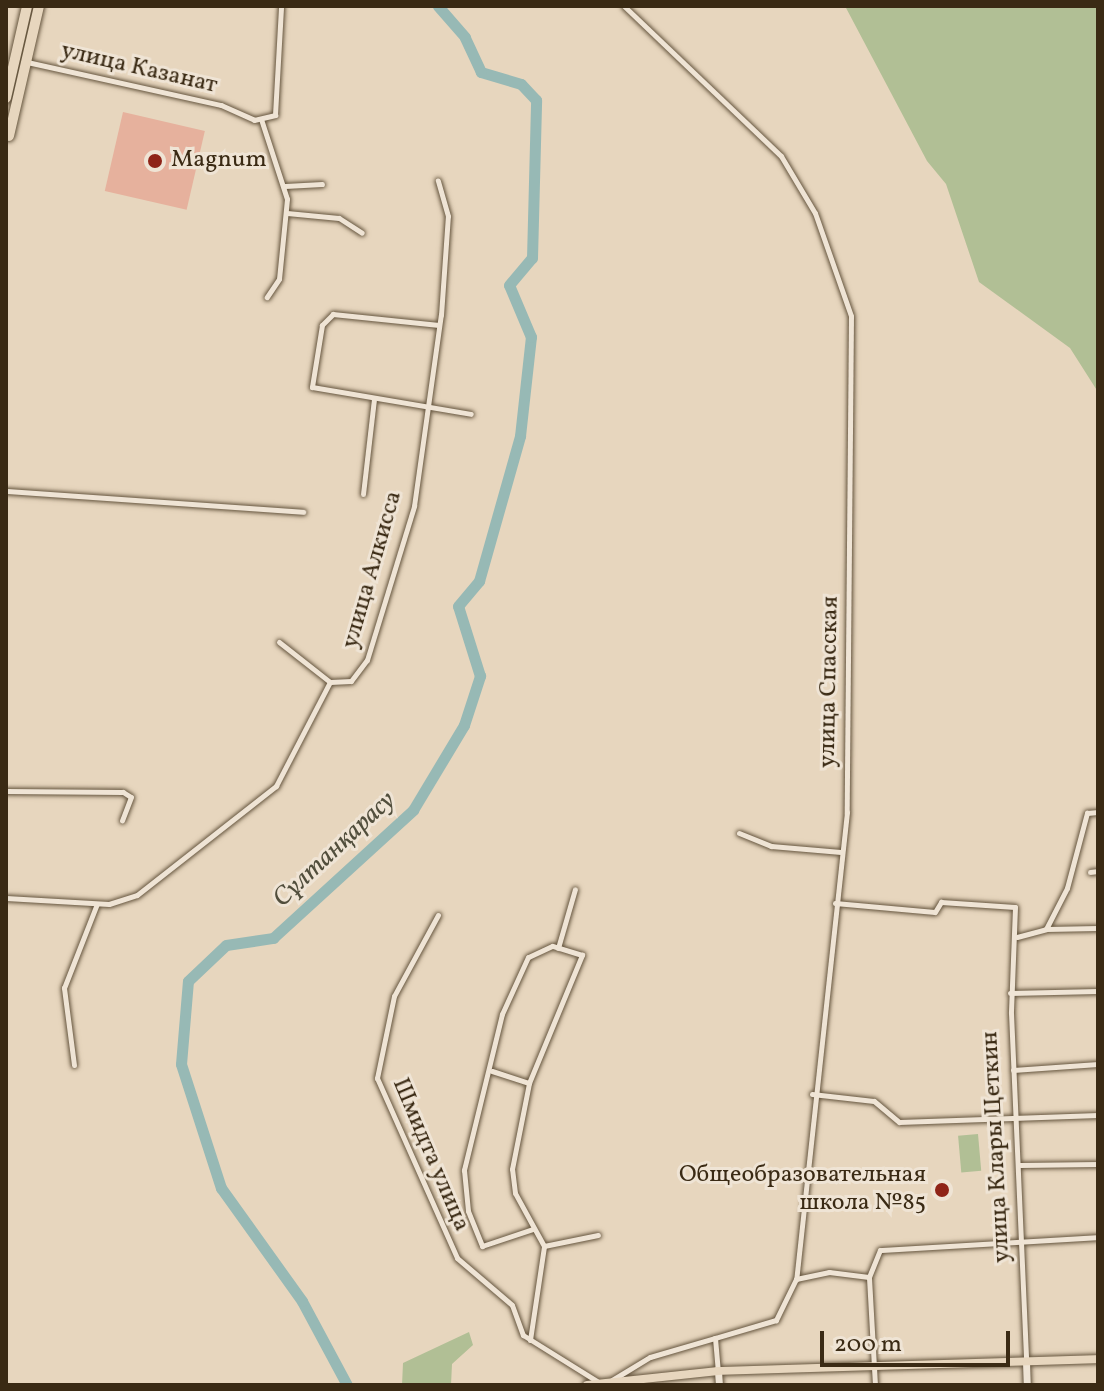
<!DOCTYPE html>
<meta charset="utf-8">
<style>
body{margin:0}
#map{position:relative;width:1104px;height:1391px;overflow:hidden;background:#e7d6be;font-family:Vollkorn,serif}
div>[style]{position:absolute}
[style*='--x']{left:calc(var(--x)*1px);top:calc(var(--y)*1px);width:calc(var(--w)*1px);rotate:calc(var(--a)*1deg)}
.green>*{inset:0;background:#b1bf95;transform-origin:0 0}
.river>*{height:11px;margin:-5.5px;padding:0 5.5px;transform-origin:5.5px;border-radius:5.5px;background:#97b9b5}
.building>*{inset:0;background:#e6b19d;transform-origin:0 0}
.roads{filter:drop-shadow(0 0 2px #65553e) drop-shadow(0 0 2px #65553e)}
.street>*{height:5px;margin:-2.5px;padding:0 2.5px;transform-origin:2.5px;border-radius:2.5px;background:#efe4d5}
.secondary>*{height:7px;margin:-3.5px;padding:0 3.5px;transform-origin:3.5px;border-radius:3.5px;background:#efe4d5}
.primary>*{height:8px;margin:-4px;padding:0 4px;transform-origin:4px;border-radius:4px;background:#e7d6be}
.highway>*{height:10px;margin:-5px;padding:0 5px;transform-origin:5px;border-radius:5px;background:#e7d6be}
.dots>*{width:22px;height:22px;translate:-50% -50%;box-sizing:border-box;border:4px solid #efe4d5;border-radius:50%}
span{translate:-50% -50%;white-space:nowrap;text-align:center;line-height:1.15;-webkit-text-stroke:6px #efe4d5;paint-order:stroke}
.street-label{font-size:24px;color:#3a2a14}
.poi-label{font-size:24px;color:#3a2a14}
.left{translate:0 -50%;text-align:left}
.right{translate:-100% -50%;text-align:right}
.water-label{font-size:26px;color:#514e3c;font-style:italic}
.frame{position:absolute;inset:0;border:8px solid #3a2a14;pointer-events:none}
.scale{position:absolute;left:820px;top:1331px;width:190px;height:36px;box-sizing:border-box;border:4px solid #3a2a14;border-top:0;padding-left:10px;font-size:24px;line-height:28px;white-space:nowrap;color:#3a2a14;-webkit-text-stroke:6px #efe4d5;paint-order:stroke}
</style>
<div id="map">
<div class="green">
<i style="clip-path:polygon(845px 6px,1098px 6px,1098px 392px,1070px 348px,979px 282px,946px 184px,927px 161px)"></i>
<i style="left:978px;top:1134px;width:37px;height:20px;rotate:85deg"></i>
<i style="clip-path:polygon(469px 1332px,473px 1345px,452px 1364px,451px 1385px,402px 1385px,403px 1363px)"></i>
</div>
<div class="river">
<i style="--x:347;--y:1385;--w:95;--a:-118.2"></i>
<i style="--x:302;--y:1301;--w:139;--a:-125.6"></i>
<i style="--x:221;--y:1188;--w:130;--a:-107.9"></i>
<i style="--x:181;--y:1064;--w:83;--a:-85.2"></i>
<i style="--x:188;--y:981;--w:52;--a:-43.5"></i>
<i style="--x:226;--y:945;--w:48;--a:-8.5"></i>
<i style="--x:273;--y:938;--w:190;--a:-42.4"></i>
<i style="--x:413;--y:810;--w:99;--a:-59"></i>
<i style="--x:464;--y:725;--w:52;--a:-71.9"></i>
<i style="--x:480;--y:676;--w:73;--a:-107.4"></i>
<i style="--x:458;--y:606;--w:33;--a:-50"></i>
<i style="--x:479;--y:581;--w:151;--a:-74.2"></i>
<i style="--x:520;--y:436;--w:100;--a:-83.7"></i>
<i style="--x:531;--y:337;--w:56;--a:-112.9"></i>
<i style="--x:509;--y:285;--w:35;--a:-50"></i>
<i style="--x:532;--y:258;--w:158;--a:-88.5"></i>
<i style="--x:536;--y:100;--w:22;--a:-133"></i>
<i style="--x:521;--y:84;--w:42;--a:-163.3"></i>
<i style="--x:481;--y:72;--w:38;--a:-115"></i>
<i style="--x:465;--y:37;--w:41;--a:-131.1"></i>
</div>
<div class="building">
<i style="left:123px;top:112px;width:84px;height:81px;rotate:13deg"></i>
</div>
<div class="roads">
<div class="street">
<i style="--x:624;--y:6;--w:217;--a:43.7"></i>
<i style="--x:781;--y:156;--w:66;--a:59.2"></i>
<i style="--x:815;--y:213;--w:109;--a:70.7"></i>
<i style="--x:851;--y:316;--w:496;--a:90.5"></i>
<i style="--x:847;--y:812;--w:470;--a:96.2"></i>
<i style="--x:796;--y:1279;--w:46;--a:116"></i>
<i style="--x:776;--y:1320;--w:64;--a:163.6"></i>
<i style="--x:715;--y:1338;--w:32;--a:85"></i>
<i style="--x:27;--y:62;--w:199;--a:12.5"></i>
<i style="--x:221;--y:105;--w:36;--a:24"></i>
<i style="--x:254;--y:120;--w:22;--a:-13"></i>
<i style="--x:275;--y:115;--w:109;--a:-86.8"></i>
<i style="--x:261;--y:119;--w:84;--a:72"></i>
<i style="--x:287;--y:199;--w:80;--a:95.7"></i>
<i style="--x:279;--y:279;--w:22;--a:124"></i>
<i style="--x:285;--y:186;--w:37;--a:-3"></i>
<i style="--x:287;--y:213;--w:52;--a:5.5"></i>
<i style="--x:339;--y:218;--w:27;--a:33"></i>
<i style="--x:439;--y:325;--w:107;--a:-174.1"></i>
<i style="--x:333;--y:314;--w:16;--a:135"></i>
<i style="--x:322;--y:325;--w:63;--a:99.2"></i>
<i style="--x:312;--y:387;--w:161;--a:9.6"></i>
<i style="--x:6;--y:491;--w:298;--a:4"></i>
<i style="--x:363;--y:494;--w:96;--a:-83.4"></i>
<i style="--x:279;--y:642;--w:65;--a:38.1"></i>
<i style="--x:330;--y:682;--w:21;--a:-3"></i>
<i style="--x:351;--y:681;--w:26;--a:-53"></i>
<i style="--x:367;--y:660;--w:161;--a:-73"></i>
<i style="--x:414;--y:506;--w:193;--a:-82"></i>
<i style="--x:441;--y:315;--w:99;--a:-86"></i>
<i style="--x:448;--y:216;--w:37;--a:-106"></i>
<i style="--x:6;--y:791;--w:117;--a:0.5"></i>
<i style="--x:123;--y:792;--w:9;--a:32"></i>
<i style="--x:131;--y:797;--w:25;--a:111"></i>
<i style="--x:739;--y:833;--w:35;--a:22"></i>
<i style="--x:771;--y:846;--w:70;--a:4.9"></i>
<i style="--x:1090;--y:872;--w:8;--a:-7"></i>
<i style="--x:6;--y:898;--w:103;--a:3.3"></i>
<i style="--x:109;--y:904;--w:29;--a:-18"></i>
<i style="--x:137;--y:895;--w:177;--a:-38.1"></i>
<i style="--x:276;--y:786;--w:117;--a:-62.6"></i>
<i style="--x:835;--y:903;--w:100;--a:5.1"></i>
<i style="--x:935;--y:912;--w:12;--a:-59"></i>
<i style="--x:941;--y:902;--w:74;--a:3.9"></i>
<i style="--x:1015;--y:907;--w:106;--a:92.2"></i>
<i style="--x:1011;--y:1013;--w:349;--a:87.5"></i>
<i style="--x:438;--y:915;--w:92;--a:118.5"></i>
<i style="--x:394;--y:996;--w:84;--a:101.7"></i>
<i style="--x:377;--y:1078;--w:197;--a:66"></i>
<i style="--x:457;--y:1258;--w:72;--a:40.5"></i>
<i style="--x:512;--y:1305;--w:32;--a:70"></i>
<i style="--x:523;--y:1335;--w:91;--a:31.9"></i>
<i style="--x:1046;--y:929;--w:52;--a:-1.1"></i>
<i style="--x:1017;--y:937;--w:30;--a:-15"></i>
<i style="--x:1046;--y:929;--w:46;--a:-62.9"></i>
<i style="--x:1067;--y:888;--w:78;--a:-75.1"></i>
<i style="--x:1087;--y:813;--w:11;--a:-5"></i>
<i style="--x:558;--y:948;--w:61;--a:-73.9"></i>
<i style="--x:1010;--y:993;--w:88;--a:-1.3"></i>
<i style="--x:74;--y:1065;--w:78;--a:-97.4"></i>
<i style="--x:64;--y:988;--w:90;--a:-68.6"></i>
<i style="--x:1013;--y:1070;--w:85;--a:-4"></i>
<i style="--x:492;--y:1071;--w:39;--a:18"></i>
<i style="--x:812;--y:1094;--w:62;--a:6.4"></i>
<i style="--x:874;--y:1101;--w:33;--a:40"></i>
<i style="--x:899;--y:1122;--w:199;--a:-2"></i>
<i style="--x:1020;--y:1165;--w:78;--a:-0.7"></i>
<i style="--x:544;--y:1246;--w:55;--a:-11.5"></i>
<i style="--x:796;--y:1279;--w:34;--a:-12"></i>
<i style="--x:829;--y:1272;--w:40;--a:7.1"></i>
<i style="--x:530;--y:1340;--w:95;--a:-81.5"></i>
<i style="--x:544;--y:1246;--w:60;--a:-118.7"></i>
<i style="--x:515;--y:1193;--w:24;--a:-97"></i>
<i style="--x:512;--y:1169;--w:88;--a:-78.8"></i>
<i style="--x:529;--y:1083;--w:139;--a:-67.5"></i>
<i style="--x:582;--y:955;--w:31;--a:-163"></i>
<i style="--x:552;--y:946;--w:26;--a:155"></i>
<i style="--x:528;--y:957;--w:63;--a:114.5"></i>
<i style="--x:502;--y:1014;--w:161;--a:103.7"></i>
<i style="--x:464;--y:1170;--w:41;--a:84.4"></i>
<i style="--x:468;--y:1211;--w:38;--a:68"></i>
<i style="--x:482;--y:1246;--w:54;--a:-18.4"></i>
<i style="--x:612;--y:1380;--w:44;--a:-31.2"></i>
<i style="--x:650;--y:1357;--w:68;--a:-16.3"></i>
<i style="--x:875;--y:1385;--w:108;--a:-93.2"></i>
<i style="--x:869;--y:1277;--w:29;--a:-68"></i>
<i style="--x:880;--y:1250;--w:218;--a:-3.4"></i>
</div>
<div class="secondary">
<i style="--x:1026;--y:1362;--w:23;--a:88"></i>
<i style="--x:718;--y:1371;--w:14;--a:86"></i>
</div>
<div class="primary">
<i style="--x:587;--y:1385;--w:132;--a:-6.1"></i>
<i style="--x:718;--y:1371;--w:380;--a:-1.8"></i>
</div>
<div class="highway">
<i style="--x:6;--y:98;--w:94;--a:-77.1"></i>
<i style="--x:9;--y:136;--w:133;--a:-77"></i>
</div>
</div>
<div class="dots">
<i style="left:155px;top:161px;background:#8f2418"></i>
<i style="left:942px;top:1190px;background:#8f2418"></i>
</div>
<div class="street-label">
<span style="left:139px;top:69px;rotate:13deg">улица Казанат</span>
<span style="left:373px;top:570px;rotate:-74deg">улица Алкисса</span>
<span style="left:830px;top:682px;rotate:-89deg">улица Спасская</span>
<span style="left:997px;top:1147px;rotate:-93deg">улица Клары Цеткин</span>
<span style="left:430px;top:1155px;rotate:67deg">Шмидта улица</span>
</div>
<div class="poi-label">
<span class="left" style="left:171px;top:161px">Magnum</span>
<span class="right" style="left:926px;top:1190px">Общеобразовательная<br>школа №85</span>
</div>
<div class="water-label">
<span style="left:335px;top:850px;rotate:-43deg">Сұлтанқарасу</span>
</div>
<div class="frame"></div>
<div class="scale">200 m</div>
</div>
